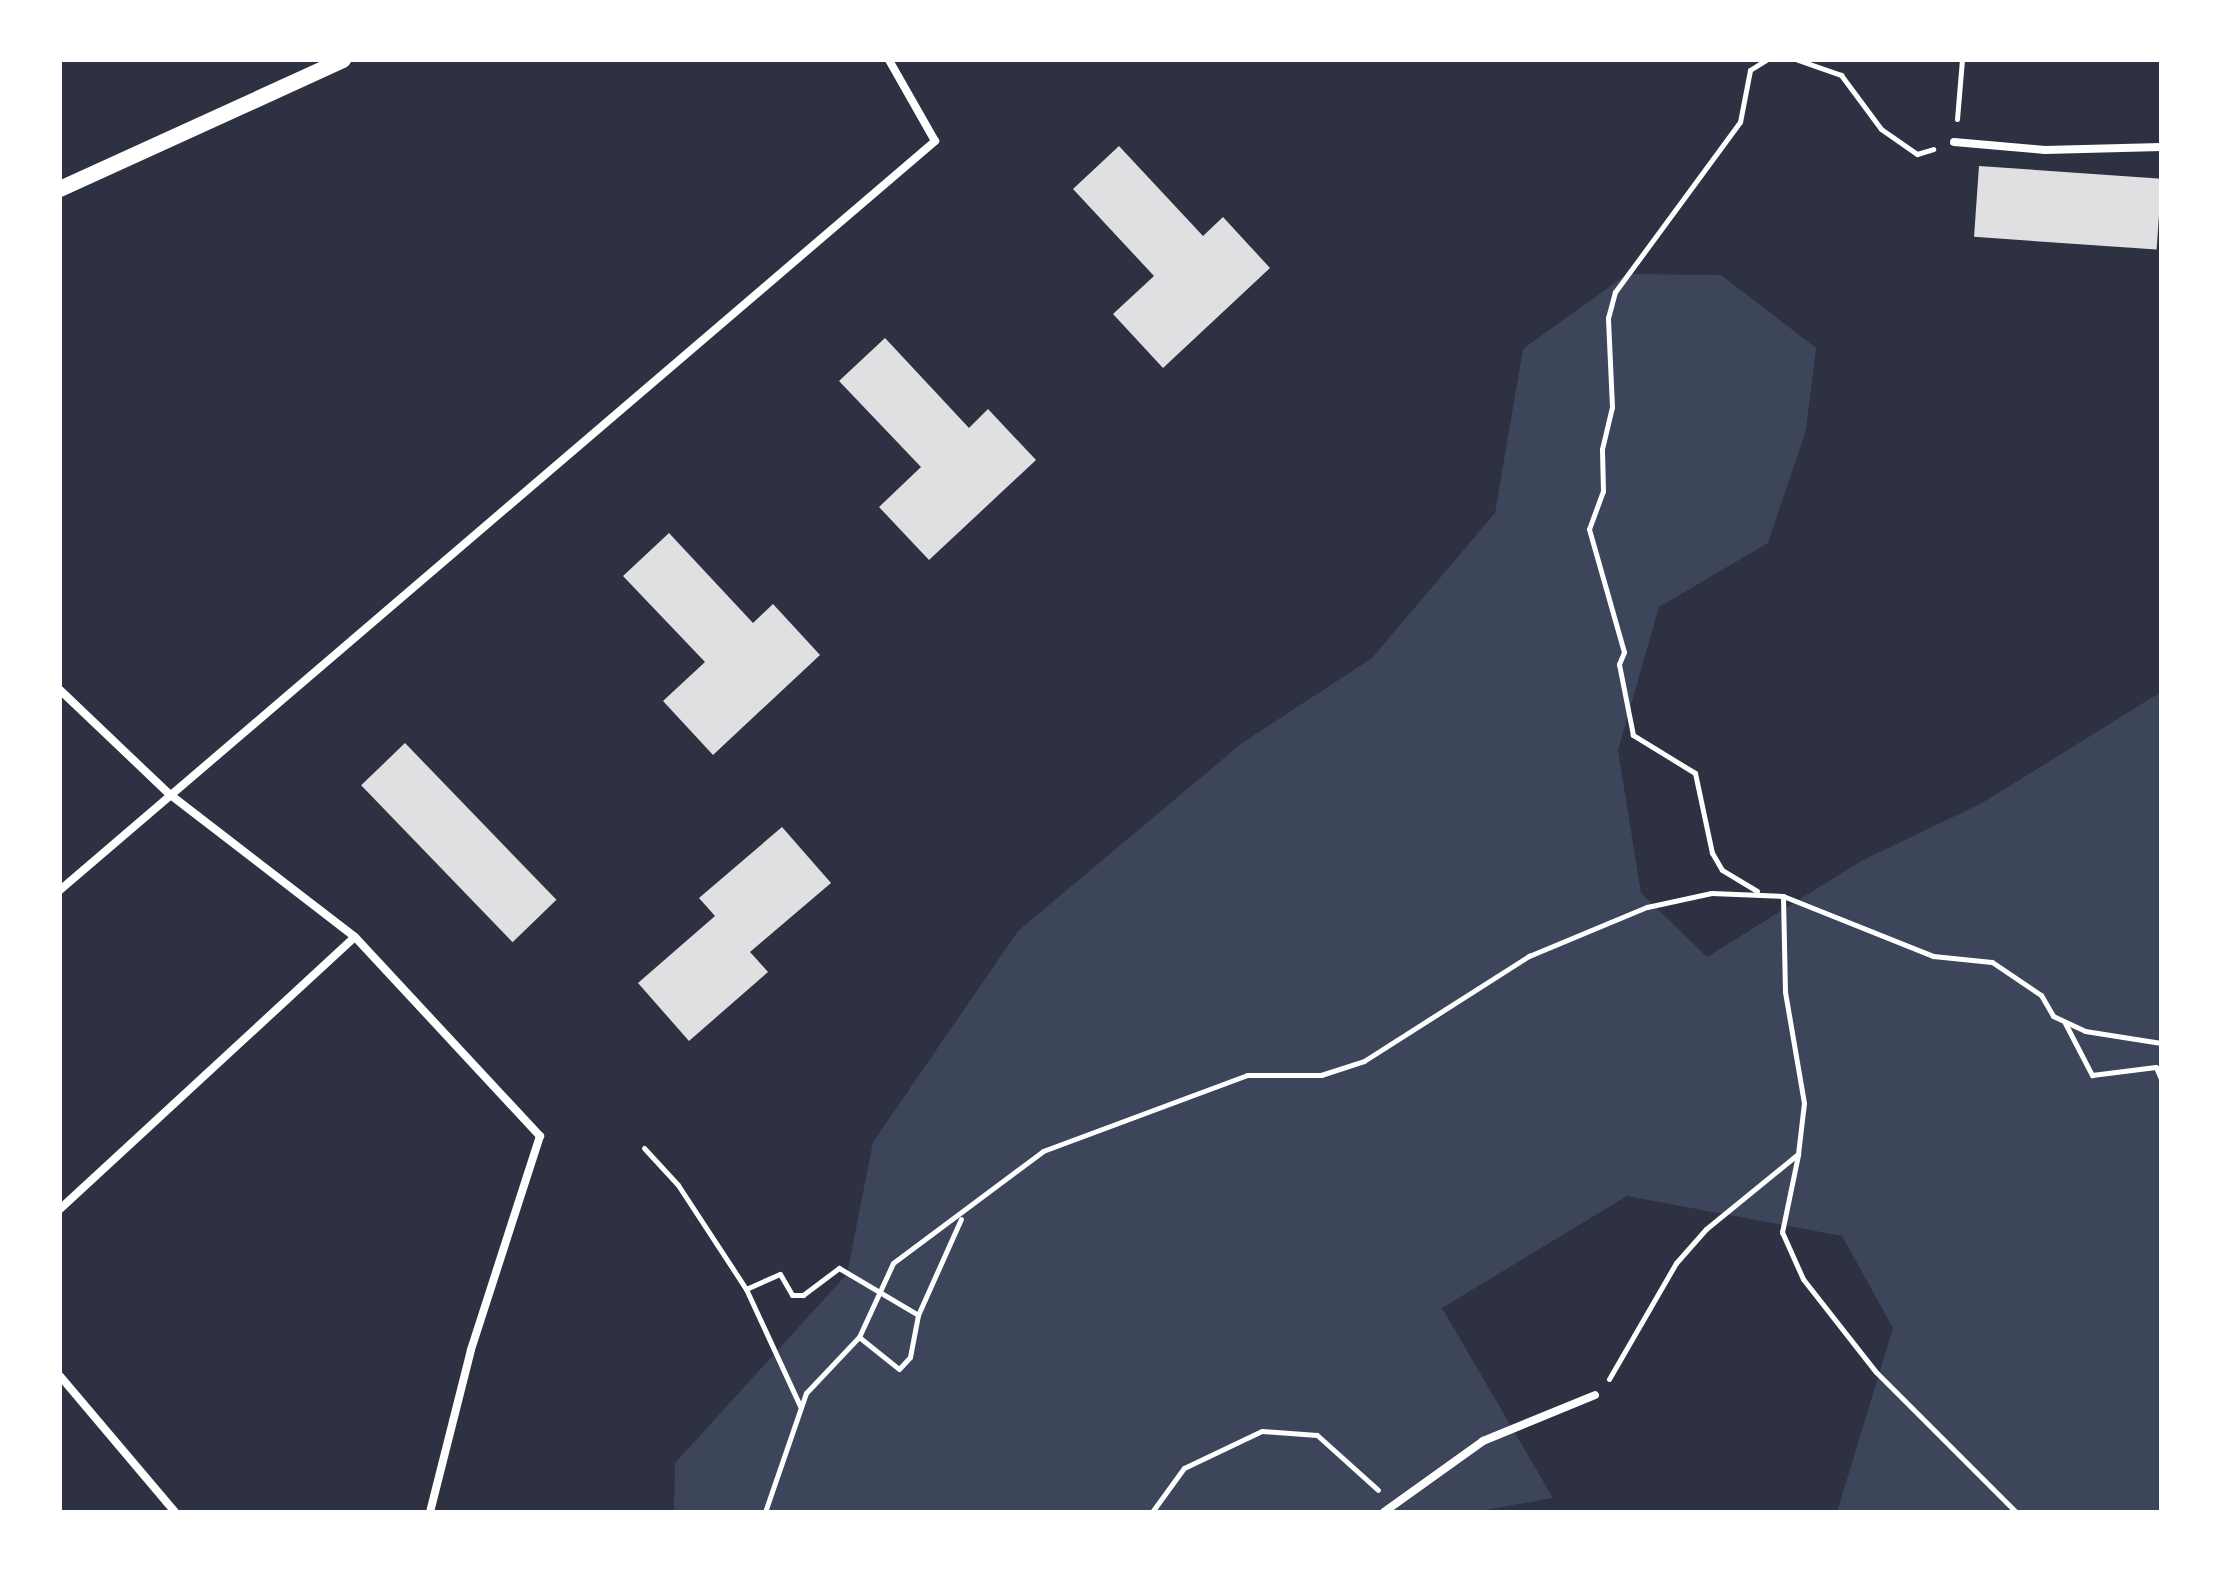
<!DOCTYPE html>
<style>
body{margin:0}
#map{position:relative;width:2221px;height:1572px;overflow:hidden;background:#2d3142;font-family:"Varela Round",sans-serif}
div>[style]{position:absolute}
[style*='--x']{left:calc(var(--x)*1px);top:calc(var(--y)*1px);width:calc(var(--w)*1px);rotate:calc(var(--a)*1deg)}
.green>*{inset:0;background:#3c4559}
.building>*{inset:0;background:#e0e0e3;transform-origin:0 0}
.path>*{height:5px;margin:-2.5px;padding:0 2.5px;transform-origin:2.5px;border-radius:2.5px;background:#fff}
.minor>*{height:8px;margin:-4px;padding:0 4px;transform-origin:4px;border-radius:4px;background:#fff}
.secondary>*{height:16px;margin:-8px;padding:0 8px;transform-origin:8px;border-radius:8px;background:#fff}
span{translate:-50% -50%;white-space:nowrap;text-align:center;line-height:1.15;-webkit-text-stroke:7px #fff;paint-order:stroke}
.frame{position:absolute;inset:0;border:62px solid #fff;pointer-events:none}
</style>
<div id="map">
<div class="green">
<i style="clip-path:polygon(1627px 274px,1721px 275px,1816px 348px,1806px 430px,1768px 543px,1659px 607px,1618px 750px,1641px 893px,1707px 957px,1861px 861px,1982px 803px,2161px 692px,2161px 1512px,1837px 1512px,1893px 1328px,1842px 1236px,1627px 1196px,1442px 1308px,1553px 1498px,1474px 1512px,674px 1512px,675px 1463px,847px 1274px,873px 1142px,1018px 931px,1242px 743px,1372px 658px,1495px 513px,1523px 349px)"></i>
</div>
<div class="building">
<i style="clip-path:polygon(1119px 146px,1203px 236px,1223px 217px,1270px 268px,1163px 368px,1113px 314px,1154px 276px,1073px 189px)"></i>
<i style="left:1979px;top:166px;width:183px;height:71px;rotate:4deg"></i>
<i style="clip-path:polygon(885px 338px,969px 428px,988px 409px,1036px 460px,929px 560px,879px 507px,921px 467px,839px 381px)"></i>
<i style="clip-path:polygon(669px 533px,753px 623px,773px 604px,820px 655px,713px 755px,663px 701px,705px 662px,623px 576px)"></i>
<i style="left:405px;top:743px;width:218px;height:61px;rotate:46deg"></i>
<i style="clip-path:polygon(782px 827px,831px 883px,750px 952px,768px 972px,689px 1041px,638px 983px,715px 916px,699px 898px)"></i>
</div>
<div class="path">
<i style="--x:1798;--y:60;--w:46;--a:19.2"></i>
<i style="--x:1841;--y:75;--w:67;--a:53.5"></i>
<i style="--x:1881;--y:129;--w:44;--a:34.8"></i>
<i style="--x:1917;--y:154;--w:17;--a:-17"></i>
<i style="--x:1957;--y:119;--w:59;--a:-85.2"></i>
<i style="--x:1757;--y:891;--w:41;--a:-149"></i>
<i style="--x:1722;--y:870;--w:20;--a:-120"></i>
<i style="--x:1712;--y:853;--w:82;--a:-102"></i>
<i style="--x:1695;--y:773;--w:73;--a:-148.5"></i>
<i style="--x:1633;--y:735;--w:72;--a:-101.2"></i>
<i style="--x:1619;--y:664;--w:13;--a:-67"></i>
<i style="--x:1624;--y:652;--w:128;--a:-105.9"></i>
<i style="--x:1589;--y:529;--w:40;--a:-69.8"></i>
<i style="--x:1603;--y:491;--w:42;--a:-91.4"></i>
<i style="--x:1602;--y:449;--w:43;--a:-76.6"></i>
<i style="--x:1612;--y:407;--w:89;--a:-92.6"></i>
<i style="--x:1608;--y:318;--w:27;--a:-75"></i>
<i style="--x:1615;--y:292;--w:211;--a:-53.7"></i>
<i style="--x:1740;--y:122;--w:53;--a:-79.1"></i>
<i style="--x:1750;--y:70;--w:19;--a:-32"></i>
<i style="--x:2065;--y:1023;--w:59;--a:62.6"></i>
<i style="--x:2092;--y:1075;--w:64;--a:-7.1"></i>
<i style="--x:2156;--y:1067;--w:13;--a:67"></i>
<i style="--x:644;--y:1148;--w:50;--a:47.4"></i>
<i style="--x:678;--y:1185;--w:124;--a:56.8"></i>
<i style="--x:746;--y:1289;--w:129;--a:65.2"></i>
<i style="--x:1798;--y:1155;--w:79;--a:101.7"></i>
<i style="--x:1782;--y:1232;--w:51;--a:65.9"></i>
<i style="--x:1803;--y:1279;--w:118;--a:51.9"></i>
<i style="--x:1876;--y:1372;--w:198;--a:45"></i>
<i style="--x:746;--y:1289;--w:37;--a:-24"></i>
<i style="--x:780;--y:1274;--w:24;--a:60"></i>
<i style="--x:792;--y:1295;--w:11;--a:0"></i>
<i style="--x:803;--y:1295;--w:45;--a:-36.9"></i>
<i style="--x:839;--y:1268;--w:92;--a:30.7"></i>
<i style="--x:859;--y:1337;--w:51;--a:38.7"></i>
<i style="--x:899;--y:1369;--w:16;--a:-47"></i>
<i style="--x:910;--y:1357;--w:43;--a:-79.2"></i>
<i style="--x:918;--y:1315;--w:105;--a:-65.9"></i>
<i style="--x:1609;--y:1379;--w:134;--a:-60"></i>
<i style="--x:1676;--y:1263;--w:45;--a:-48.6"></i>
<i style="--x:1706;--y:1229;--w:119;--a:-39.2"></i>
<i style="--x:1798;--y:1154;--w:51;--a:-83.3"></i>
<i style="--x:1804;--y:1103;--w:113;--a:-99.7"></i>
<i style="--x:1785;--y:992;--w:96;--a:-91.2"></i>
<i style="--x:765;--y:1512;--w:126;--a:-71"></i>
<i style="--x:806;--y:1393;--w:77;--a:-46.6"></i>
<i style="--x:859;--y:1337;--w:81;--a:-65.3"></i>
<i style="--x:893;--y:1263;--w:187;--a:-36.7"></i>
<i style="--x:1043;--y:1151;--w:218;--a:-20.4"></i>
<i style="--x:1247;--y:1075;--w:74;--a:0"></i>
<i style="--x:1321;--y:1075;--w:45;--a:-18"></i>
<i style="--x:1364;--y:1061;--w:196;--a:-32.5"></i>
<i style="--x:1529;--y:956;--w:128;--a:-22.6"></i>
<i style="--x:1647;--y:907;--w:66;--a:-12.3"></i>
<i style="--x:1711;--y:893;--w:72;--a:2.4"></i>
<i style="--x:1783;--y:896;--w:162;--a:21.8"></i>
<i style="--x:1933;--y:956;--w:59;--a:5.8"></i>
<i style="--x:1992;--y:962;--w:59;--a:34"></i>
<i style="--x:2041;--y:995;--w:24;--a:60"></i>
<i style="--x:2053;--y:1016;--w:35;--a:25"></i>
<i style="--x:2085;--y:1031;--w:77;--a:9"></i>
<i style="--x:1152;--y:1512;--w:54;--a:-54"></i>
<i style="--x:1184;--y:1468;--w:86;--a:-25.4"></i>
<i style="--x:1262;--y:1431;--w:55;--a:4.2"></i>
<i style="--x:1317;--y:1435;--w:82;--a:42"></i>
</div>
<div class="minor">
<i style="--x:1954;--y:142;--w:91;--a:5"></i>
<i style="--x:2045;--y:150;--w:116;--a:-1.5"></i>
<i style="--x:60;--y:690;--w:149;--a:43.6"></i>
<i style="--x:168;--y:793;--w:236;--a:37.6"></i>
<i style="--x:355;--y:937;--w:272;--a:47.1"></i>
<i style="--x:540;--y:1136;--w:225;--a:107.9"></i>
<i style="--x:471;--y:1350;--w:167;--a:104.2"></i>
<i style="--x:60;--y:890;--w:1152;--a:-40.56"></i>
<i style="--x:935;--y:141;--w:93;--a:-119.6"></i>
<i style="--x:60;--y:1209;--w:401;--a:-42.7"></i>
<i style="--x:60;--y:1376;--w:178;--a:49.8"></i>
<i style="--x:1384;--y:1512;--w:122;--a:-35.6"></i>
<i style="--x:1483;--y:1441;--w:121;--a:-22.3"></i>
</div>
<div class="secondary">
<i style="--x:60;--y:189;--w:311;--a:-24.5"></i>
</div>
<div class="frame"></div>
</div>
